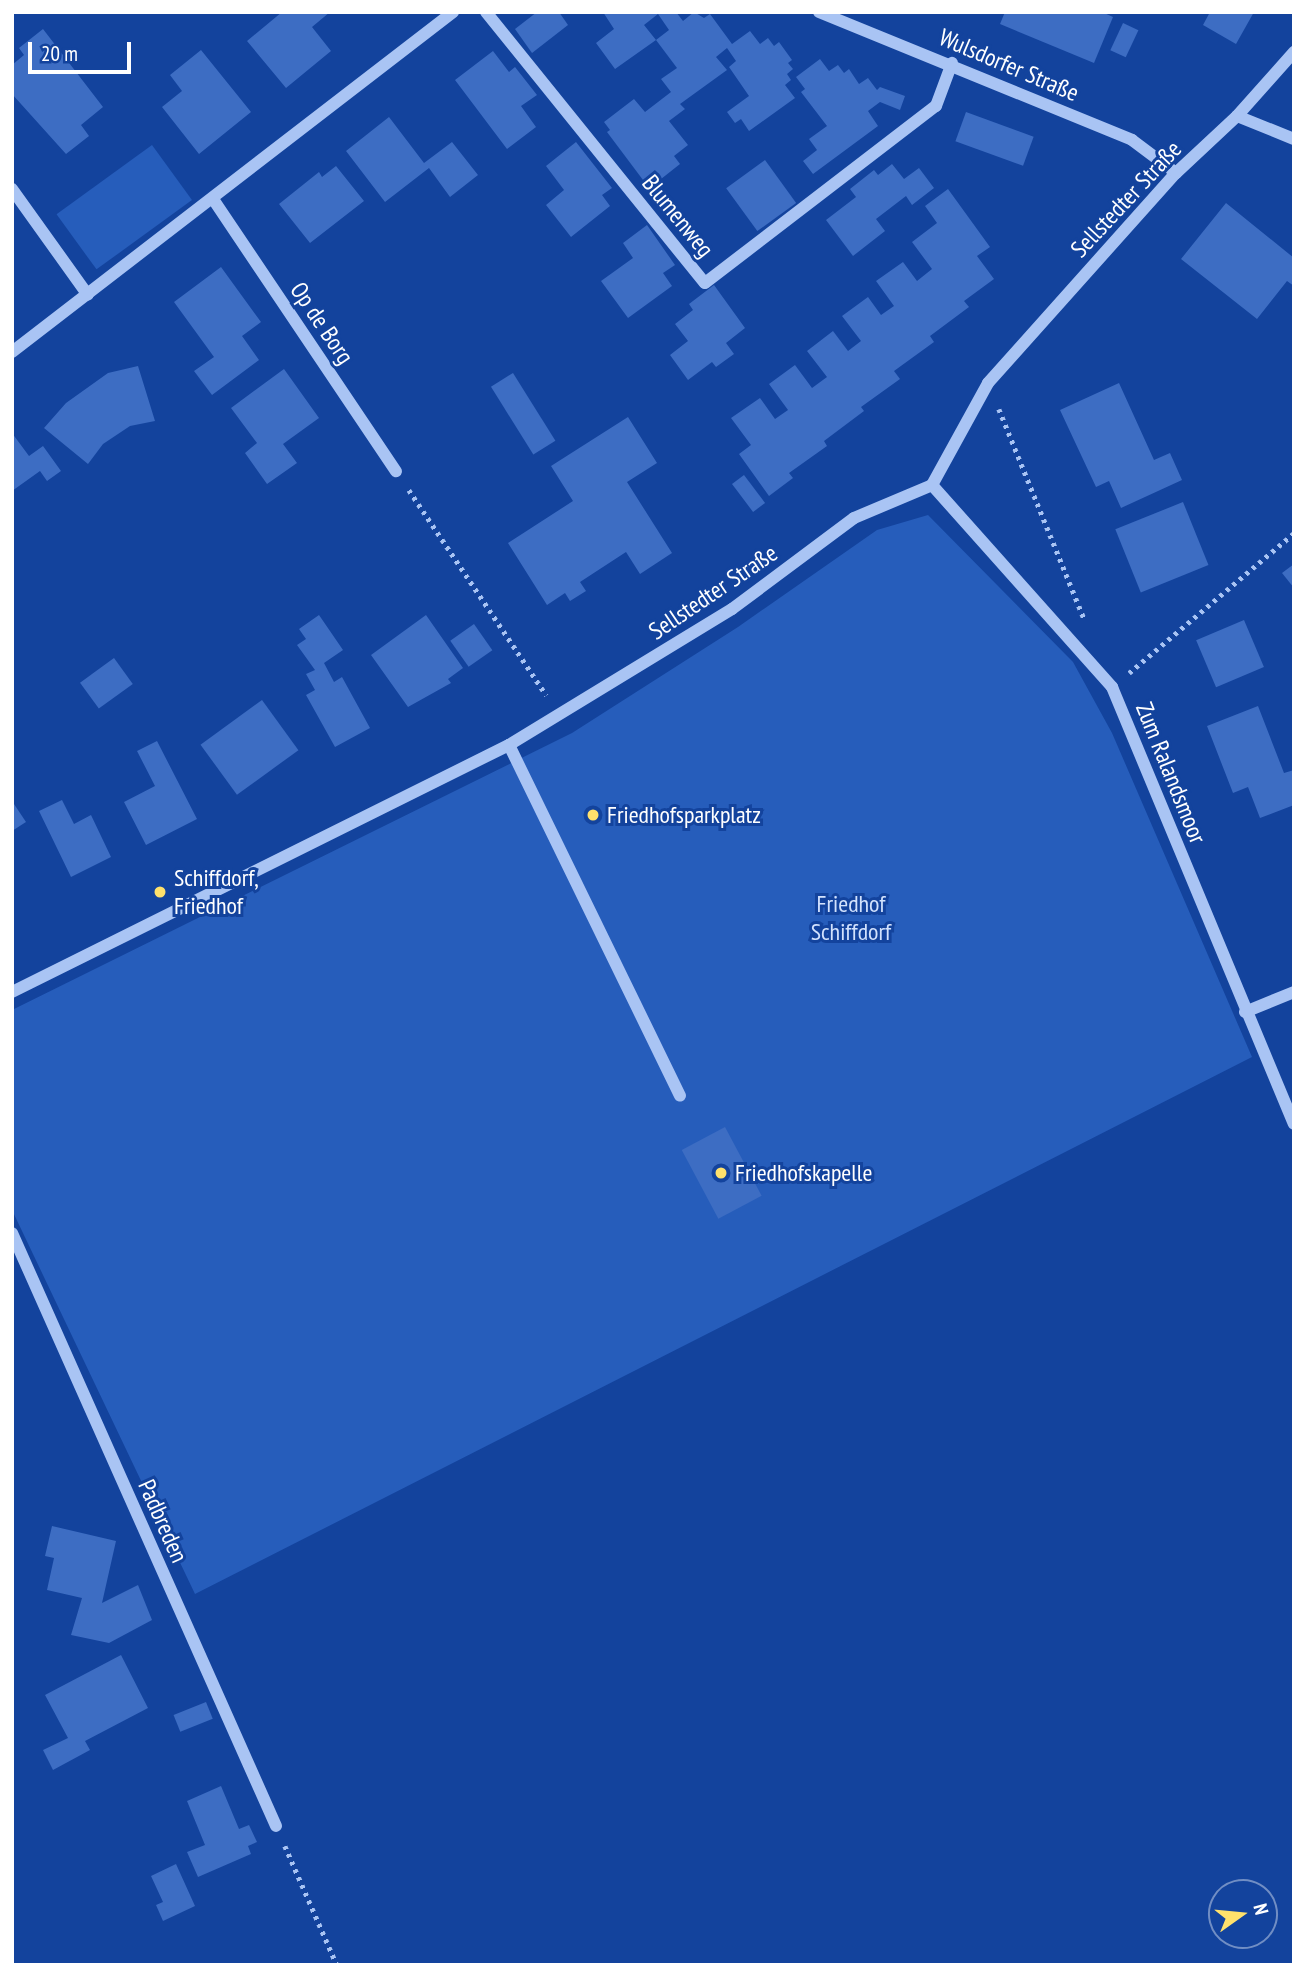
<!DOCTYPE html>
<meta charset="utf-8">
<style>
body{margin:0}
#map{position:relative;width:1306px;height:1977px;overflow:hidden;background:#13439d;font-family:"PT Sans Narrow",sans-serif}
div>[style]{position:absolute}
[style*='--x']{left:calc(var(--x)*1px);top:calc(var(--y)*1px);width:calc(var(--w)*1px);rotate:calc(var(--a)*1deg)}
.green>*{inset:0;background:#265dbb;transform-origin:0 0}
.building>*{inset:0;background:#3d6dc3;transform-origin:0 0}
.path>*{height:4.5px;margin-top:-2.25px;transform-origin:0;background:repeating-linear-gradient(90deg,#a9c4f4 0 3.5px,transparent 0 8.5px)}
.minor>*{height:12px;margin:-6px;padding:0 6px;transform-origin:6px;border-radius:6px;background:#a9c4f4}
.dots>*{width:19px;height:19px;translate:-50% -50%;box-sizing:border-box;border:4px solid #13439d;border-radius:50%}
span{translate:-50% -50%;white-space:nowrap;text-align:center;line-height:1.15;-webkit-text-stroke:6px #13439d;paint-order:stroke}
.street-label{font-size:24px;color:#fff}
.poi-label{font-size:24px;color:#fff}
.left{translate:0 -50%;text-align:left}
.park-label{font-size:24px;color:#d2e2fd}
.frame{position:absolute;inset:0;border:14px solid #fff;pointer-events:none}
.north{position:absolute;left:1208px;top:1879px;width:70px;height:70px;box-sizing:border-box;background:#13439d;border:2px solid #718ec4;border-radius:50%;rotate:75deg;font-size:19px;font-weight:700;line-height:28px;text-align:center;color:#fff}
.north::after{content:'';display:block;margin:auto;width:24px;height:32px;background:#ffe16c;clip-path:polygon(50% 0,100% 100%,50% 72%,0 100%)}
.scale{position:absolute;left:28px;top:42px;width:103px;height:32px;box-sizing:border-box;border:4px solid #fff;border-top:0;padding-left:9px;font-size:21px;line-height:24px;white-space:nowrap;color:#fff;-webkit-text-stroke:5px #13439d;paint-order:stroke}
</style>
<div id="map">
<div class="green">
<i style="left:152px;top:145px;width:68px;height:118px;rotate:54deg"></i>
<i style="clip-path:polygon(928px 515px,1073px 662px,1112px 733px,1252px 1057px,195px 1594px,12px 1210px,12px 1010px,572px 733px,738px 627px,877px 530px)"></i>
</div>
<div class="building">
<i style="clip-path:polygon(282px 12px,330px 12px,312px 27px,331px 51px,286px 88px,247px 41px)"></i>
<i style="clip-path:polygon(537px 12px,559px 12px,568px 25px,532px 53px,515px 29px)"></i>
<i style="clip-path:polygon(603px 12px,676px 12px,683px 21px,694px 12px,704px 18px,710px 14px,732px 44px,750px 31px,760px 44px,768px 38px,774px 46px,779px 42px,792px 60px,788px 63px,793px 69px,787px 74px,791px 80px,785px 85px,795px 98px,749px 131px,741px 119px,735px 123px,727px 112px,749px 96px,729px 67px,736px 61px,727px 48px,716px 57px,727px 70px,680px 104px,685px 109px,669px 121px,688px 145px,674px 156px,680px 164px,656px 183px,650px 175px,643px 180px,607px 132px,610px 130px,604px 122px,634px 99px,645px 112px,671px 92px,661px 79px,677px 68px,656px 40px,669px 30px,658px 14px,644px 25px,656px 40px,615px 69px,596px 43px,614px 29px)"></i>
<i style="clip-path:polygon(1005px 12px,1102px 12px,1113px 17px,1094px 63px,1000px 24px)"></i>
<i style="clip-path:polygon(1210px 12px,1254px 12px,1236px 44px,1203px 25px)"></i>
<i style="left:1123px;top:23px;width:17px;height:30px;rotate:25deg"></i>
<i style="clip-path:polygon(43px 29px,103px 107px,81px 125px,89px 136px,66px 154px,12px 94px,12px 65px,24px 55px,19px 48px)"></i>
<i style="clip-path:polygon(201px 50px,251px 112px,199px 154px,162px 107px,182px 91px,170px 75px)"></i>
<i style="clip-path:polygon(493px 51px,509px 72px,515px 67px,537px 95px,521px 106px,536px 127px,507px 149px,455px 80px)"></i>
<i style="clip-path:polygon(820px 59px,829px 71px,838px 65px,844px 73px,849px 69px,859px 84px,868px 78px,877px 90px,880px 87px,905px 96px,900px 110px,880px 102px,868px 111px,878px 126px,813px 174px,803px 161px,817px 150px,809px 139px,827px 126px,801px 92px,805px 89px,796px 77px)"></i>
<i style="left:966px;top:112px;width:72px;height:31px;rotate:20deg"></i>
<i style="clip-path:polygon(389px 117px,424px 163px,452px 142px,478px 175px,450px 197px,429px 168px,385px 202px,346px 151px)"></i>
<i style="clip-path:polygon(576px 142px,612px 188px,602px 195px,610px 206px,571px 237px,546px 205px,564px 190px,546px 166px)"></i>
<i style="left:765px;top:160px;width:53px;height:48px;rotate:54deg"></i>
<i style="clip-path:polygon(892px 164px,904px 179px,919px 168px,934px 188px,912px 205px,906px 196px,876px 219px,885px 231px,853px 256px,826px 220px,856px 197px,850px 189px,874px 170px,878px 175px)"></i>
<i style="clip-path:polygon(336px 166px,364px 201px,310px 243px,279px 204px,319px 172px,322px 177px)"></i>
<i style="clip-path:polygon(948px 189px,990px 247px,977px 256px,994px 279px,964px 301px,969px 307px,930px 336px,934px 342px,894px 371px,900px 379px,861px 407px,864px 411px,824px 441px,827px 446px,789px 473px,793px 478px,769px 496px,739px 454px,751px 445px,731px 418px,760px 398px,775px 419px,788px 410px,769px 384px,795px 365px,812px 388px,827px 377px,807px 351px,833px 331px,848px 351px,861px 341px,842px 316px,868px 297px,881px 315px,894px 306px,876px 281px,903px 262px,917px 281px,932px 269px,912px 242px,937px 223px,925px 206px)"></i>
<i style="clip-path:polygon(1226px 203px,1294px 258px,1294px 286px,1287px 281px,1257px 319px,1181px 259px)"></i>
<i style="clip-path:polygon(647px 225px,675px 265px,663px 273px,672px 286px,628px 318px,601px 281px,633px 258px,623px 243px)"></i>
<i style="clip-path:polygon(221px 267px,261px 322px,242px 336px,259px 360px,212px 395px,194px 371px,214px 357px,174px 302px)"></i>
<i style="clip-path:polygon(714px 285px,745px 328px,726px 343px,734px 354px,716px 367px,712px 362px,688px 380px,670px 355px,688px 341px,675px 324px,693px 310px,689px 304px)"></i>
<i style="clip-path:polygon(138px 366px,155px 421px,130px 426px,103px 444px,88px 464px,44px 428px,66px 403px,108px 373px)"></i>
<i style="clip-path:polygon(284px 369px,319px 418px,283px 444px,297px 463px,267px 484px,245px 453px,257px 443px,231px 408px)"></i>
<i style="left:513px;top:373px;width:80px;height:26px;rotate:58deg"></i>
<i style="clip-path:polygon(1119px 383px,1154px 460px,1170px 453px,1182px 480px,1121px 508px,1109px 481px,1096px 487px,1060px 410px)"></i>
<i style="clip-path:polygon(628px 417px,657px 463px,627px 482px,672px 553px,640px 574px,626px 552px,580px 582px,586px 591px,570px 601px,565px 593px,547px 605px,508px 543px,573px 501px,551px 466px)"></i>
<i style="clip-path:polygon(12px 433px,29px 456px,43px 446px,61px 471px,47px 481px,40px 471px,12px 491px)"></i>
<i style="left:744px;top:475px;width:35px;height:15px;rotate:53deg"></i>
<i style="left:1183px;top:502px;width:68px;height:73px;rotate:68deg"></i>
<i style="clip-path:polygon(1294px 564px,1294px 588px,1282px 573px)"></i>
<i style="clip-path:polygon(319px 615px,343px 650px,324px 663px,334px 682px,342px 677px,370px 728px,335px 747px,306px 695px,315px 690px,306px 674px,315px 670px,297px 645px,306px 639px,299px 629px)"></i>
<i style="clip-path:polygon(426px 615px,463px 668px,448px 679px,451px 683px,408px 707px,371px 655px)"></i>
<i style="left:1244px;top:620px;width:51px;height:52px;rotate:67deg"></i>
<i style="left:474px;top:624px;width:32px;height:29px;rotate:55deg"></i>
<i style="left:114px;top:658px;width:32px;height:42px;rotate:54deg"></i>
<i style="left:262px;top:700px;width:62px;height:76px;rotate:54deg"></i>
<i style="clip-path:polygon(1258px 706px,1284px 773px,1294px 770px,1294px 805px,1260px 818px,1248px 787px,1233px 793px,1207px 726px)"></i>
<i style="clip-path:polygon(157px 741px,197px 819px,146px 845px,124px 802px,155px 786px,137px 751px)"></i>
<i style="clip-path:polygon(62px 800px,74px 824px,91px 815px,111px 857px,71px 877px,39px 811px)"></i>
<i style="clip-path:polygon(12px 801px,26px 822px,12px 831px)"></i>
<i style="left:725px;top:1127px;width:78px;height:49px;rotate:62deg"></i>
<i style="clip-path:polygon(52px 1526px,116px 1541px,102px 1603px,138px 1585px,152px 1620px,109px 1643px,71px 1635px,82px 1598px,47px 1590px,54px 1558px,45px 1556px)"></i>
<i style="clip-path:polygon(121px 1655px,148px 1708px,85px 1741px,90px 1750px,53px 1770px,43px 1750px,68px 1738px,45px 1695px)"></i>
<i style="left:206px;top:1702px;width:18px;height:35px;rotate:68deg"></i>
<i style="clip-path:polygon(221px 1786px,239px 1829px,249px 1825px,257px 1842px,248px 1846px,251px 1854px,198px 1877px,187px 1852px,205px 1845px,187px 1801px)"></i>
<i style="clip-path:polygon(176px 1864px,195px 1906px,163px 1921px,156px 1905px,163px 1902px,151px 1876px)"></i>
</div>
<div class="path">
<i style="--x:999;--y:409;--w:226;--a:67.9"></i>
<i style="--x:409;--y:490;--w:247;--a:56.2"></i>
<i style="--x:1129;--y:673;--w:216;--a:-40.3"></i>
<i style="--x:285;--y:1846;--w:130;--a:66.4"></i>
</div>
<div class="minor">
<i style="--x:486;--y:12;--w:348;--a:51.1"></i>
<i style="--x:705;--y:283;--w:291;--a:-37.5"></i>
<i style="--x:936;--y:106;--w:46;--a:-69.6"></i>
<i style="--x:819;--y:12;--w:338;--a:22.2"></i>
<i style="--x:1132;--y:140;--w:55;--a:36.9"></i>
<i style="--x:1237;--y:116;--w:61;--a:22"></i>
<i style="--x:12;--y:189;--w:130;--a:54.4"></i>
<i style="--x:213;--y:199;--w:328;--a:56.1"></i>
<i style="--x:12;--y:352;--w:557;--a:-37.63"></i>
<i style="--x:932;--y:485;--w:271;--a:48.3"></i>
<i style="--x:1112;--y:687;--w:473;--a:67.4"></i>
<i style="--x:509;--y:745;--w:390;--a:64"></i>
<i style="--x:12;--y:992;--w:555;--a:-26.43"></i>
<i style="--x:509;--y:745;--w:261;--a:-31.4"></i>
<i style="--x:732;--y:609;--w:152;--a:-36.7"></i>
<i style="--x:854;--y:518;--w:85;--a:-22.9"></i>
<i style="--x:932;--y:485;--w:116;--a:-61.2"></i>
<i style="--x:988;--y:383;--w:282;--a:-48.2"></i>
<i style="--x:1176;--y:173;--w:83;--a:-43.1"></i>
<i style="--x:1237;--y:116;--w:86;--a:-48.3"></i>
<i style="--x:1245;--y:1012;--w:53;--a:-22.2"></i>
<i style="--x:12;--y:1233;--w:649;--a:66"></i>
</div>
<div class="dots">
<i style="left:593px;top:815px;background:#ffe16c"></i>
<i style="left:160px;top:892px;background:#ffe16c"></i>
<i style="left:721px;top:1173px;background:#ffe16c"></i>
</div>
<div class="street-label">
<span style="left:1009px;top:65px;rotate:23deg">Wulsdorfer Straße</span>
<span style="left:1126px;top:199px;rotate:-47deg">Sellstedter Straße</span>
<span style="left:678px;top:216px;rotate:51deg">Blumenweg</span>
<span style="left:322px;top:323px;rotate:56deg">Op de Borg</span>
<span style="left:713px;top:592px;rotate:-34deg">Sellstedter Straße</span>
<span style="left:1171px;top:773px;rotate:68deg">Zum Ralandsmoor</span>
<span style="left:163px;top:1521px;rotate:66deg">Padbreden</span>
</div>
<div class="poi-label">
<span class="left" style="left:607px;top:815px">Friedhofsparkplatz</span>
<span class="left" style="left:174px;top:892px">Schiffdorf,<br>Friedhof</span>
<span class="left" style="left:735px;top:1173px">Friedhofskapelle</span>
</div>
<div class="park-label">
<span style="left:851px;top:918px">Friedhof<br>Schiffdorf</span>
</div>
<div class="frame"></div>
<div class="north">N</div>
<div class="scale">20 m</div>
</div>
